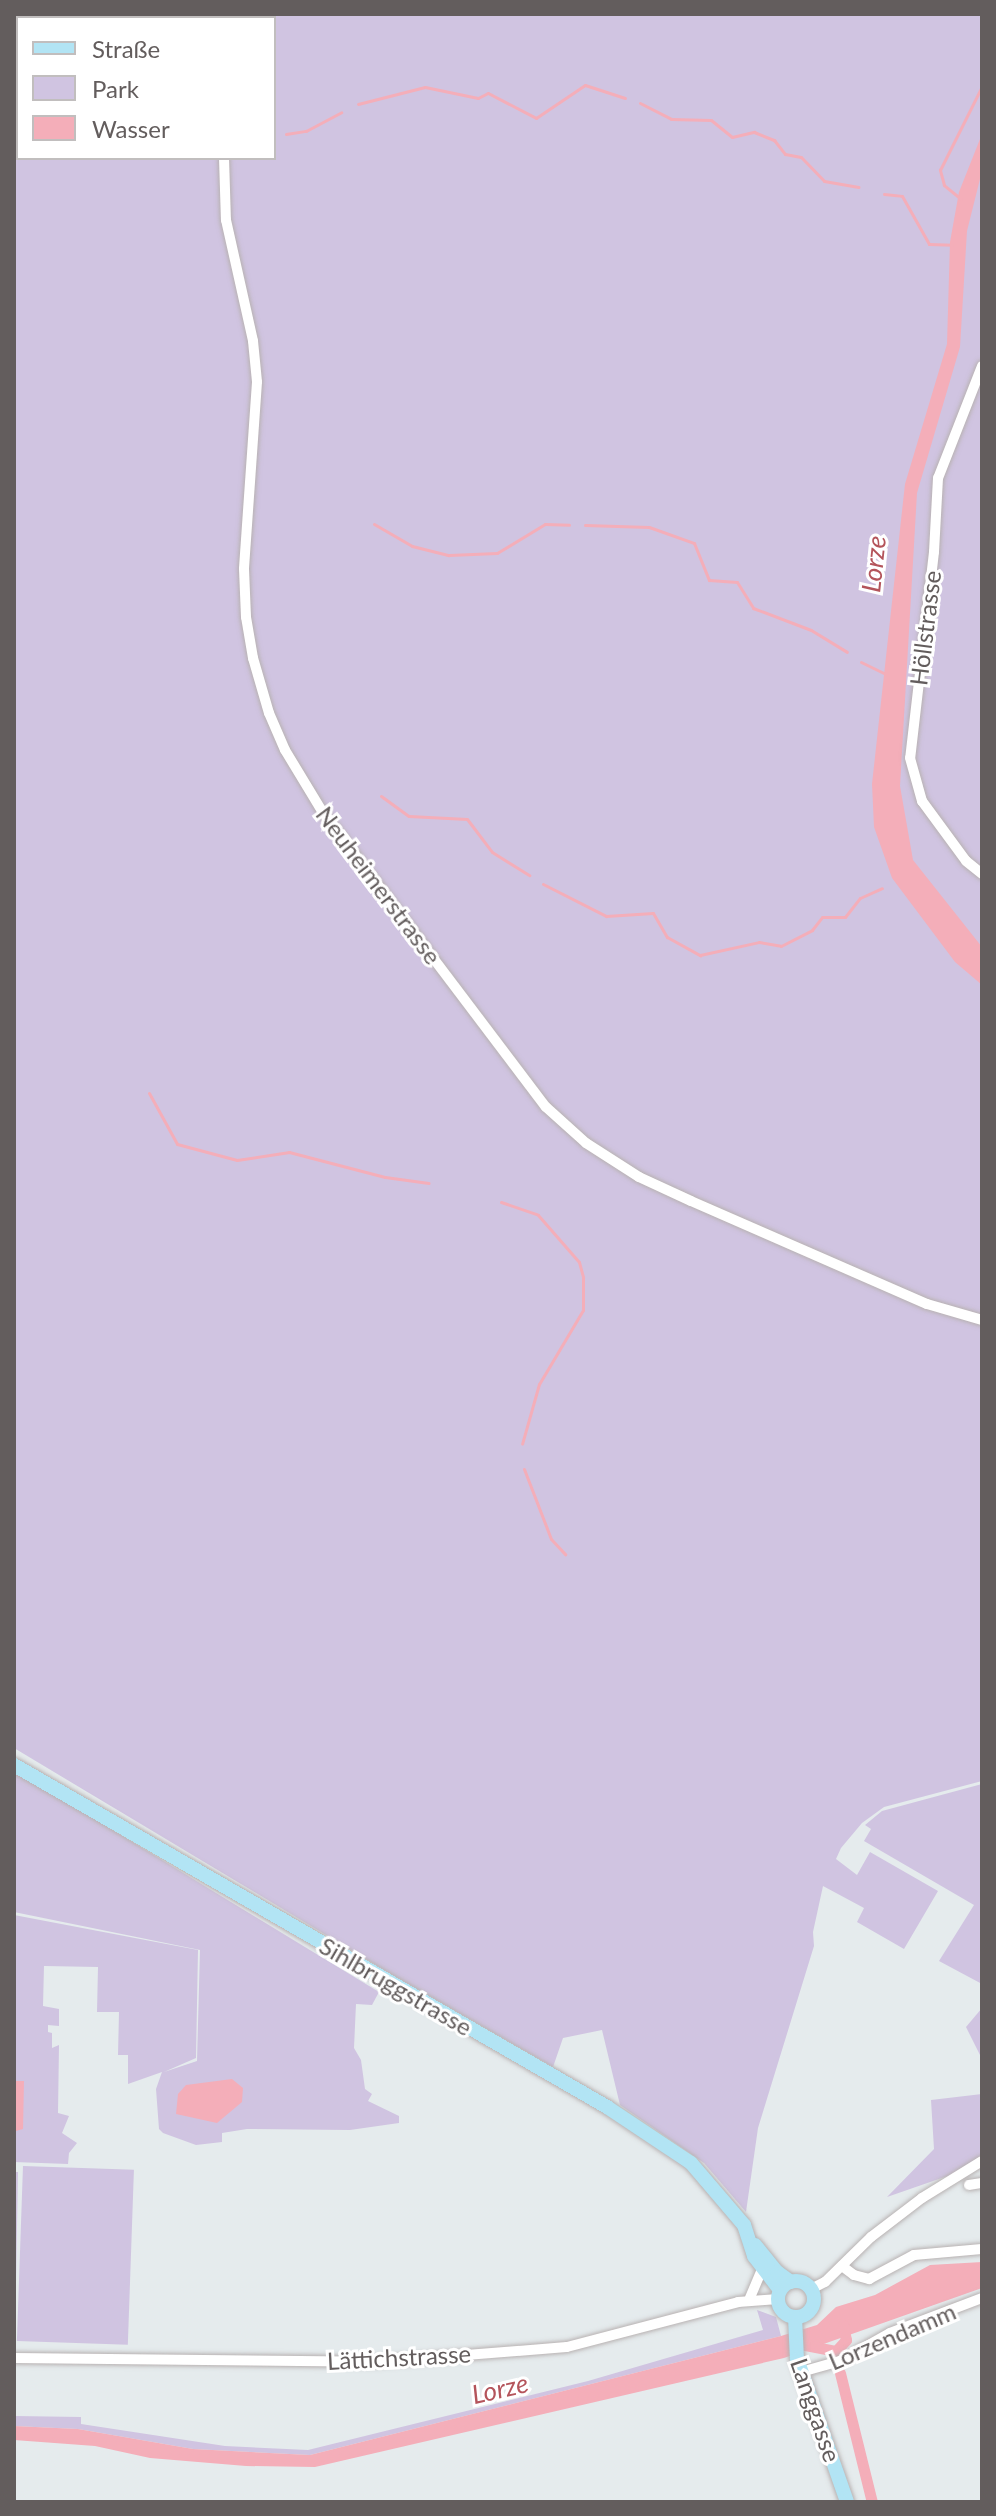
<!DOCTYPE html>
<meta charset="utf-8">
<style>
body{margin:0}
#map{position:relative;width:996px;height:2516px;overflow:hidden;background:#e5ebed;font-family:Lato,sans-serif}
div>[style]{position:absolute}
[style*='--x']{left:calc(var(--x)*1px);top:calc(var(--y)*1px);width:calc(var(--w)*1px);rotate:calc(var(--a)*1deg)}
.green>*{inset:0;background:#d0c4e1;transform-origin:0 0}
.water>*{inset:0;background:#f4aeb9}
.stream>*{height:3px;margin:-1.5px;padding:0 1.5px;transform-origin:1.5px;border-radius:1.5px;background:#f4aeb9}
.canal>*{height:11px;margin:-5.5px;padding:0 5.5px;transform-origin:5.5px;border-radius:5.5px;background:#f4aeb9}
.roads{filter:drop-shadow(0 0 2px #b8b2b2) drop-shadow(0 0 2px #b8b2b2)}
.minor>*{height:10px;margin:-5px;padding:0 5px;transform-origin:5px;border-radius:5px;background:#fff}
.major>*{height:14px;margin:-7px;padding:0 7px;transform-origin:7px;border-radius:7px;background:#b2e4f4}
.major>.ring{margin:-7px;padding:0;box-sizing:content-box;background:none;border:14px solid #b2e4f4;border-radius:50%}
span{translate:-50% -50%;white-space:nowrap;text-align:center;line-height:1.15;-webkit-text-stroke:6px #fff;paint-order:stroke}
.street-label{font-size:24px;color:#635d5d}
.water-label{font-size:26px;color:#b4545b;font-style:italic}
.frame{position:absolute;inset:0;border:16px solid #635d5d;pointer-events:none}
.legend{position:absolute;left:16px;top:16px;width:260px;height:144px;box-sizing:border-box;background:#fff;border:2px solid #c1bebe;margin:0;padding:10px 14px;list-style:none;font-size:24px;color:#635d5d}
.legend li{display:flex;align-items:center;gap:16px;height:40px}
.legend b{width:40px;border:2px solid #c1bebe}
</style>
<div id="map">
<div class="green">
<i style="clip-path:polygon(evenodd,14px 14px,982px 14px,982px 1781px,884px 1807px,862px 1823px,841px 1848px,836px 1859px,857px 1875px,870px 1852px,938px 1891px,904px 1949px,857px 1922px,864px 1908px,823px 1886px,813px 1932px,814px 1946px,758px 2128px,746px 2212px,704px 2163px,620px 2105px,602px 2030px,563px 2038px,553px 2067px,391px 1974px,14px 1748px,14px 14px,18px 18px,274px 18px,274px 158px,18px 158px,18px 18px)"></i>
<i style="clip-path:polygon(14px 1770px,379px 1992px,372px 2005px,356px 2004px,354px 2048px,361px 2060px,365px 2089px,372px 2094px,368px 2101px,399px 2116px,399px 2123px,350px 2130px,247px 2129px,222px 2133px,222px 2142px,196px 2145px,163px 2133px,159px 2129px,156px 2089px,162px 2072px,128px 2084px,128px 2055px,118px 2055px,119px 2012px,97px 2012px,98px 1967px,44px 1966px,43px 2006px,59px 2009px,59px 2026px,48px 2025px,48px 2032px,52px 2033px,52px 2048px,59px 2045px,58px 2113px,69px 2116px,62px 2133px,77px 2143px,69px 2153px,68px 2164px,14px 2162px,14px 1915px,198px 1950px,196px 2058px,164px 2072px,197px 2061px,200px 1950px,14px 1912px)"></i>
<i style="clip-path:polygon(982px 1784px,982px 1984px,939px 1961px,974px 1905px,864px 1841px,871px 1829px,865px 1825px,882px 1811px)"></i>
<i style="clip-path:polygon(982px 2008px,982px 2059px,966px 2027px)"></i>
<i style="clip-path:polygon(982px 2094px,982px 2164px,887px 2197px,934px 2149px,931px 2100px)"></i>
<i style="left:23px;top:2166px;width:111px;height:175px;rotate:2deg"></i>
<i style="clip-path:polygon(14px 2172px,18px 2172px,15px 2337px,14px 2337px)"></i>
<i style="clip-path:polygon(757px 2310px,776px 2317px,781px 2336px,310px 2455px,193px 2449px,78px 2429px,14px 2426px,14px 2416px,81px 2417px,81px 2424px,225px 2446px,308px 2450px,588px 2381px,763px 2330px)"></i>
</div>
<div class="water">
<i style="clip-path:polygon(982px 134px,982px 171px,967px 231px,960px 347px,917px 493px,900px 786px,913px 860px,982px 947px,982px 985px,955px 962px,892px 878px,874px 827px,872px 784px,905px 484px,947px 344px,950px 242px,959px 192px)"></i>
<i style="clip-path:polygon(232px 2079px,243px 2088px,242px 2102px,217px 2123px,176px 2114px,178px 2094px,186px 2085px)"></i>
<i style="clip-path:polygon(14px 2081px,24px 2081px,23px 2129px,16px 2131px)"></i>
<i style="clip-path:polygon(982px 2262px,982px 2288px,784px 2358px,315px 2467px,246px 2466px,150px 2458px,95px 2446px,14px 2440px,14px 2426px,78px 2429px,193px 2449px,310px 2455px,781px 2336px,817px 2325px,836px 2307px,875px 2295px,930px 2265px)"></i>
</div>
<div class="stream">
<i style="--x:640;--y:103;--w:35;--a:27"></i>
<i style="--x:671;--y:119;--w:40;--a:1.4"></i>
<i style="--x:711;--y:120;--w:27;--a:39"></i>
<i style="--x:732;--y:137;--w:23;--a:-13"></i>
<i style="--x:754;--y:132;--w:22;--a:22"></i>
<i style="--x:774;--y:140;--w:18;--a:52"></i>
<i style="--x:785;--y:154;--w:16;--a:11"></i>
<i style="--x:801;--y:157;--w:33;--a:46"></i>
<i style="--x:824;--y:181;--w:35;--a:10"></i>
<i style="--x:358;--y:104;--w:69;--a:-14.2"></i>
<i style="--x:425;--y:87;--w:54;--a:11.7"></i>
<i style="--x:478;--y:98;--w:11;--a:-27"></i>
<i style="--x:488;--y:93;--w:54;--a:27.5"></i>
<i style="--x:536;--y:118;--w:59;--a:-34"></i>
<i style="--x:585;--y:85;--w:42;--a:18"></i>
<i style="--x:286;--y:134;--w:20;--a:-9"></i>
<i style="--x:306;--y:131;--w:40;--a:-28"></i>
<i style="--x:884;--y:194;--w:18;--a:6"></i>
<i style="--x:902;--y:196;--w:55;--a:60.6"></i>
<i style="--x:929;--y:244;--w:23;--a:2"></i>
<i style="--x:961;--y:199;--w:22;--a:-141"></i>
<i style="--x:944;--y:185;--w:16;--a:-105"></i>
<i style="--x:940;--y:170;--w:94;--a:-63.4"></i>
<i style="--x:374;--y:524;--w:44;--a:30.1"></i>
<i style="--x:412;--y:546;--w:38;--a:14"></i>
<i style="--x:449;--y:555;--w:48;--a:-2.4"></i>
<i style="--x:497;--y:553;--w:56;--a:-31.1"></i>
<i style="--x:545;--y:524;--w:24;--a:2"></i>
<i style="--x:585;--y:525;--w:64;--a:1.8"></i>
<i style="--x:649;--y:527;--w:48;--a:19.6"></i>
<i style="--x:694;--y:543;--w:40;--a:68"></i>
<i style="--x:709;--y:580;--w:28;--a:4"></i>
<i style="--x:737;--y:582;--w:31;--a:58"></i>
<i style="--x:753;--y:608;--w:62;--a:20.8"></i>
<i style="--x:811;--y:630;--w:42;--a:31.4"></i>
<i style="--x:861;--y:662;--w:28;--a:26"></i>
<i style="--x:381;--y:796;--w:34;--a:36"></i>
<i style="--x:409;--y:816;--w:58;--a:3"></i>
<i style="--x:467;--y:819;--w:41;--a:52.9"></i>
<i style="--x:492;--y:852;--w:44;--a:31.9"></i>
<i style="--x:543;--y:884;--w:71;--a:26.9"></i>
<i style="--x:606;--y:916;--w:47;--a:-3.7"></i>
<i style="--x:653;--y:913;--w:28;--a:60"></i>
<i style="--x:667;--y:937;--w:38;--a:29"></i>
<i style="--x:700;--y:955;--w:60;--a:-12.4"></i>
<i style="--x:759;--y:942;--w:22;--a:10"></i>
<i style="--x:781;--y:946;--w:35;--a:-27"></i>
<i style="--x:812;--y:930;--w:16;--a:-52"></i>
<i style="--x:822;--y:917;--w:23;--a:0"></i>
<i style="--x:845;--y:917;--w:24;--a:-52"></i>
<i style="--x:860;--y:898;--w:24;--a:-24"></i>
<i style="--x:149;--y:1093;--w:58;--a:61.2"></i>
<i style="--x:177;--y:1144;--w:62;--a:14.9"></i>
<i style="--x:237;--y:1160;--w:53;--a:-8.7"></i>
<i style="--x:289;--y:1152;--w:99;--a:14.6"></i>
<i style="--x:385;--y:1177;--w:44;--a:7.8"></i>
<i style="--x:501;--y:1202;--w:39;--a:19"></i>
<i style="--x:538;--y:1215;--w:62;--a:48.9"></i>
<i style="--x:579;--y:1262;--w:16;--a:75"></i>
<i style="--x:583;--y:1277;--w:33;--a:90"></i>
<i style="--x:583;--y:1310;--w:86;--a:120.7"></i>
<i style="--x:539;--y:1384;--w:62;--a:105.8"></i>
<i style="--x:524;--y:1469;--w:75;--a:68.9"></i>
<i style="--x:551;--y:1539;--w:21;--a:47"></i>
</div>
<div class="canal">
<i style="--x:800;--y:2344;--w:37;--a:11"></i>
<i style="--x:836;--y:2351;--w:15;--a:-48"></i>
<i style="--x:846;--y:2340;--w:15;--a:-101"></i>
<i style="--x:840;--y:2373;--w:133;--a:76.1"></i>
</div>
<div class="roads">
<div class="minor">
<i style="--x:257;--y:18;--w:4;--a:-76"></i>
<i style="--x:224;--y:158;--w:62;--a:88.2"></i>
<i style="--x:226;--y:220;--w:124;--a:77.4"></i>
<i style="--x:253;--y:341;--w:41;--a:84.4"></i>
<i style="--x:257;--y:382;--w:187;--a:94"></i>
<i style="--x:244;--y:569;--w:48;--a:87.6"></i>
<i style="--x:246;--y:617;--w:42;--a:80.3"></i>
<i style="--x:253;--y:658;--w:57;--a:73.8"></i>
<i style="--x:269;--y:713;--w:40;--a:66.6"></i>
<i style="--x:285;--y:750;--w:71;--a:58.8"></i>
<i style="--x:322;--y:811;--w:371;--a:52.9"></i>
<i style="--x:546;--y:1107;--w:54;--a:42"></i>
<i style="--x:586;--y:1143;--w:63;--a:32.7"></i>
<i style="--x:639;--y:1177;--w:57;--a:24.8"></i>
<i style="--x:691;--y:1201;--w:257;--a:23.6"></i>
<i style="--x:927;--y:1304;--w:57;--a:16.2"></i>
<i style="--x:982;--y:366;--w:120;--a:111.4"></i>
<i style="--x:938;--y:478;--w:74;--a:93.1"></i>
<i style="--x:934;--y:552;--w:207;--a:96.6"></i>
<i style="--x:910;--y:758;--w:45;--a:74.4"></i>
<i style="--x:922;--y:801;--w:74;--a:53.7"></i>
<i style="--x:966;--y:861;--w:21;--a:39"></i>
<i style="--x:969;--y:2185;--w:13;--a:-9"></i>
<i style="--x:842;--y:2266;--w:15;--a:37"></i>
<i style="--x:854;--y:2275;--w:16;--a:15"></i>
<i style="--x:869;--y:2279;--w:51;--a:-28.1"></i>
<i style="--x:914;--y:2255;--w:68;--a:-5"></i>
<i style="--x:811;--y:2289;--w:16;--a:-27"></i>
<i style="--x:825;--y:2282;--w:64;--a:-44.4"></i>
<i style="--x:871;--y:2237;--w:64;--a:-37.4"></i>
<i style="--x:922;--y:2198;--w:70;--a:-31.7"></i>
<i style="--x:749;--y:2300;--w:33;--a:-67"></i>
<i style="--x:14;--y:2358;--w:357;--a:0.6"></i>
<i style="--x:371;--y:2362;--w:57;--a:-4"></i>
<i style="--x:428;--y:2358;--w:139;--a:-4.5"></i>
<i style="--x:567;--y:2347;--w:177;--a:-14.7"></i>
<i style="--x:738;--y:2302;--w:40;--a:-4.3"></i>
<i style="--x:801;--y:2372;--w:41;--a:-15.8"></i>
<i style="--x:840;--y:2361;--w:57;--a:-29.2"></i>
<i style="--x:890;--y:2333;--w:98;--a:-20.8"></i>
</div>
<div class="major">
<i style="--x:14;--y:1765;--w:685;--a:29.97"></i>
<i style="--x:607;--y:2107;--w:101;--a:33.7"></i>
<i style="--x:691;--y:2163;--w:82;--a:49.5"></i>
<i style="--x:744;--y:2225;--w:33;--a:72"></i>
<i style="--x:754;--y:2256;--w:43;--a:52.6"></i>
<i style="--x:755;--y:2245;--w:35;--a:51"></i>
<i style="--x:777;--y:2272;--w:17;--a:36"></i>
<i class="ring" style="left:778px;top:2281px;width:22px;height:22px"></i>
<i style="--x:795;--y:2317;--w:42;--a:87.3"></i>
<i style="--x:797;--y:2359;--w:151;--a:70.7"></i>
</div>
</div>
<div class="street-label">
<span style="left:925px;top:628px;rotate:-83deg">Höllstrasse</span>
<span style="left:379px;top:885px;rotate:53deg">Neuheimerstrasse</span>
<span style="left:396px;top:1986px;rotate:30deg">Sihlbruggstrasse</span>
<span style="left:892px;top:2336px;rotate:-23deg">Lorzendamm</span>
<span style="left:399px;top:2357px;rotate:-3deg">Lättichstrasse</span>
<span style="left:816px;top:2410px;rotate:71deg">Langgasse</span>
</div>
<div class="water-label">
<span style="left:874px;top:564px;rotate:-84deg">Lorze</span>
<span style="left:500px;top:2389px;rotate:-13deg">Lorze</span>
</div>
<div class="frame"></div>
<ul class="legend">
<li><b style="height:10px;background:#b2e4f4"></b>Straße</li>
<li><b style="height:22px;background:#d0c4e1"></b>Park</li>
<li><b style="height:22px;background:#f4aeb9"></b>Wasser</li>
</ul>
</div>
